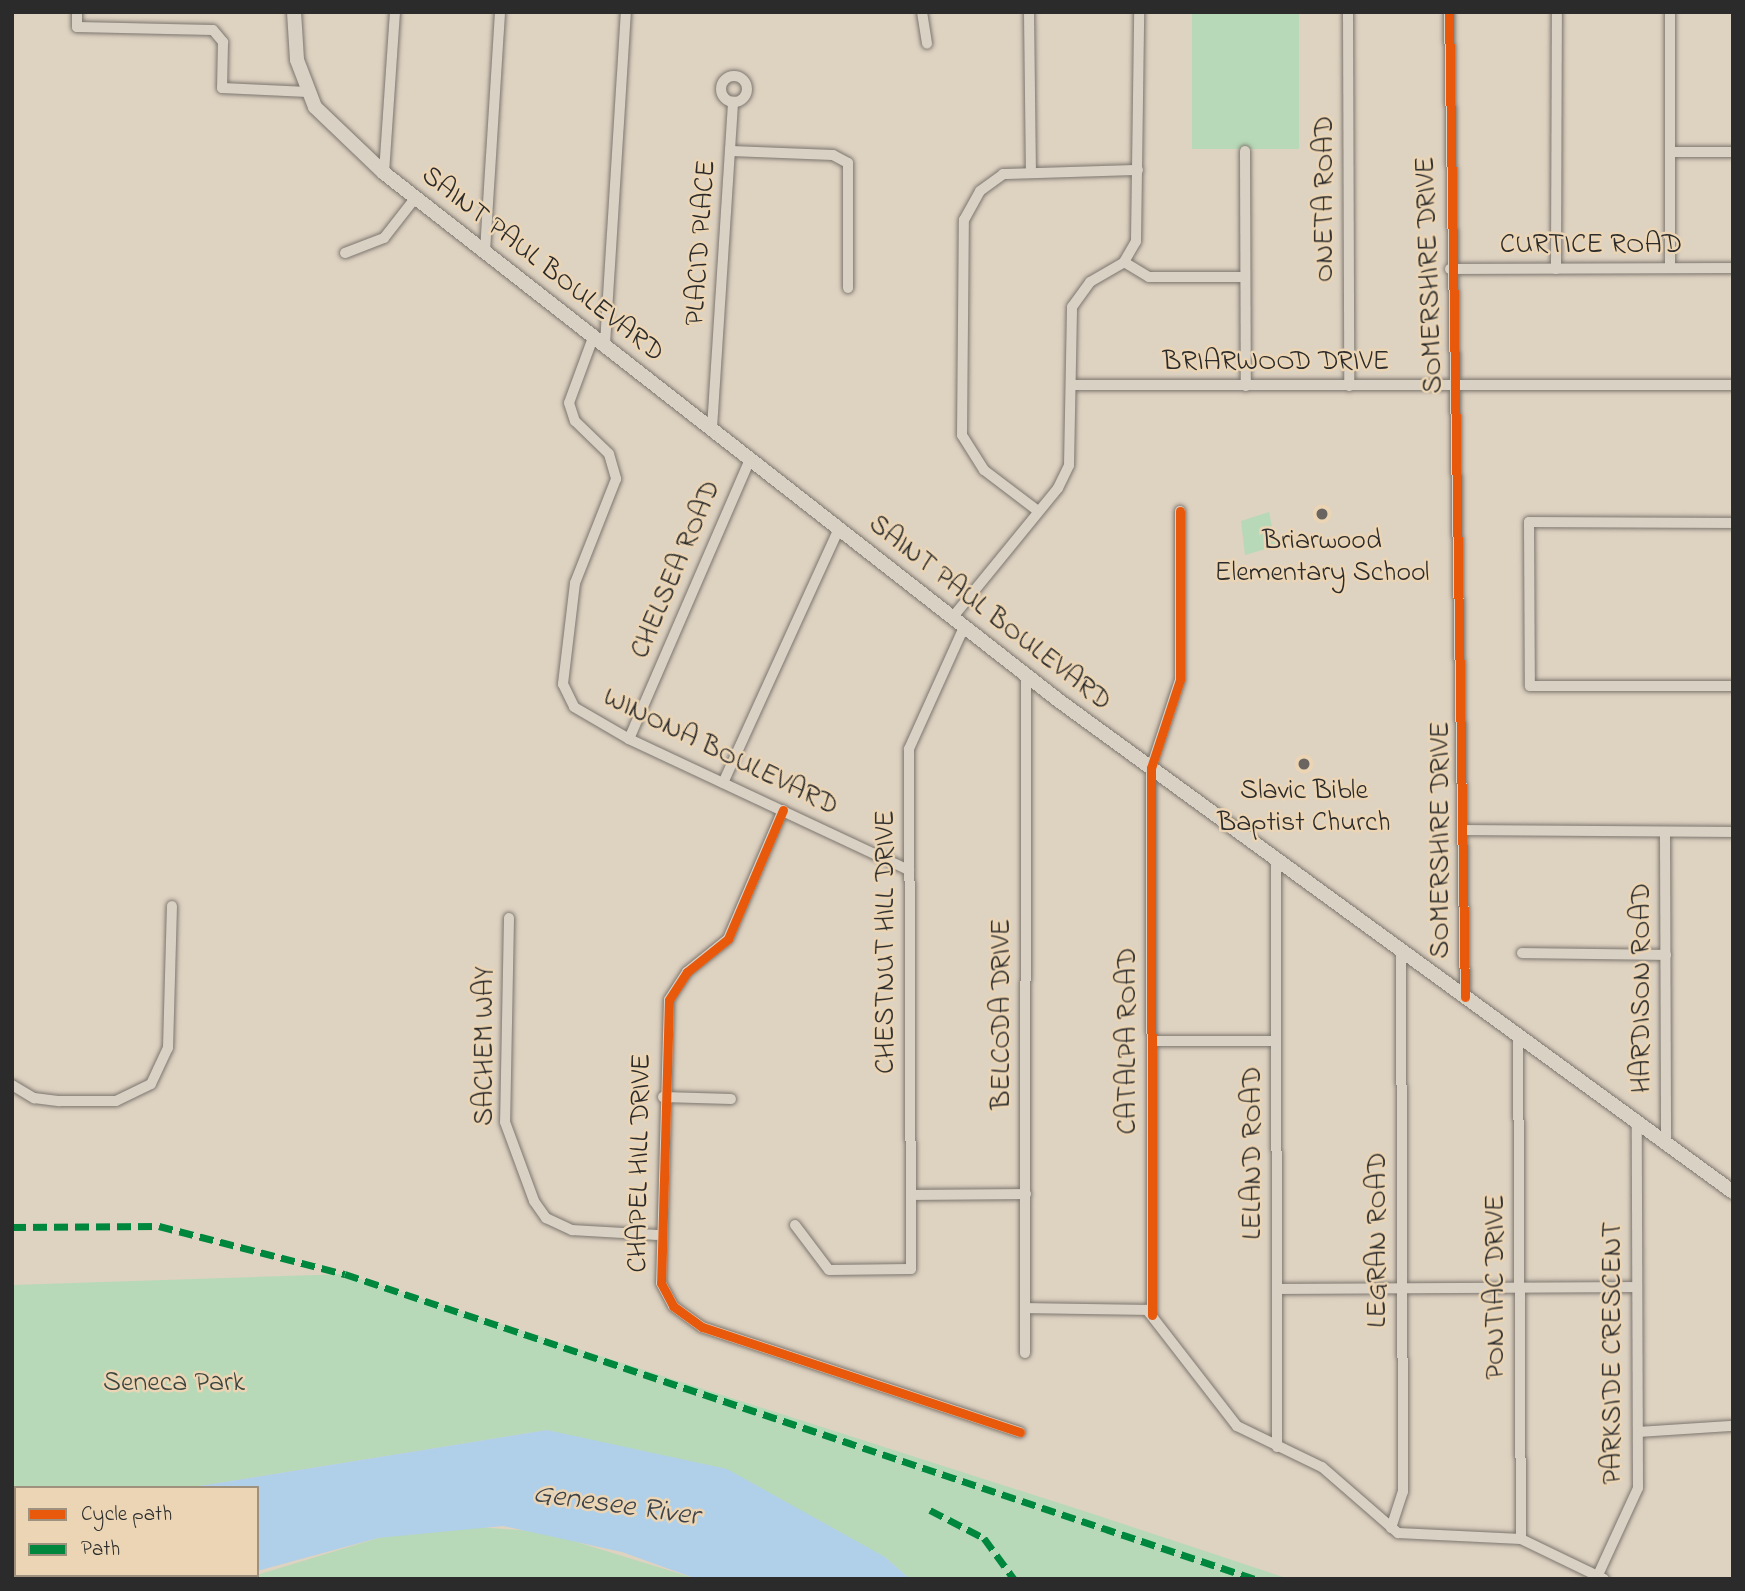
<!DOCTYPE html>
<style>
body{margin:0}
#map{position:relative;width:1745px;height:1591px;overflow:hidden;background:#ded2c1;font-family:"Indie Flower",sans-serif}
div>[style]{position:absolute}
[style*='--x']{left:calc(var(--x)*1px);top:calc(var(--y)*1px);width:calc(var(--w)*1px);rotate:calc(var(--a)*1deg)}
.green>*{inset:0;background:#b7d9b7;transform-origin:0 0}
.water>*{inset:0;background:#b0cfe8}
.roads{filter:drop-shadow(0 0 2px #7c766e) drop-shadow(0 0 2px #7c766e)}
.minor>*{height:10px;margin:-5px;padding:0 5px;transform-origin:5px;border-radius:5px;background:#dad1c5}
.minor>.ring{margin:-5px;padding:0;box-sizing:content-box;background:none;border:10px solid #dad1c5;border-radius:50%}
.major>*{height:14px;margin:-7px;padding:0 7px;transform-origin:7px;border-radius:7px;background:#dad1c5}
.quiet>*{height:7px;margin-top:-3.5px;transform-origin:0;background:repeating-linear-gradient(90deg,#00873e 0 14px,transparent 0 21px)}
.cycleway>*{height:9px;margin:-4.5px;padding:0 4.5px;transform-origin:4.5px;border-radius:4.5px;background:#e8590c}
.dots>*{width:19px;height:19px;translate:-50% -50%;box-sizing:border-box;border:4px solid #ebd5b4;border-radius:50%}
span{translate:-50% -50%;white-space:nowrap;text-align:center;line-height:1.15;-webkit-text-stroke:5px #ebd5b4;paint-order:stroke}
.street-label{font-size:28px;color:#2b2b2b}
.poi-label{font-size:28px;color:#2b2b2b}
.park-label{font-size:28px;color:#3b463f}
.water-label{font-size:30px;color:#3c434a;font-style:italic}
.frame{position:absolute;inset:0;border:14px solid #2b2b2b;pointer-events:none}
.legend{position:absolute;left:14px;top:1486px;width:245px;height:91px;box-sizing:border-box;background:#ebd5b4;border:2px solid #9e917d;margin:0;padding:9px 12px;list-style:none;font-size:21px;color:#2b2b2b}
.legend li{display:flex;align-items:center;gap:14px;height:35px}
.legend b{width:35px;border:2px solid #9e917d}
</style>
<div id="map">
<div class="green">
<i style="left:1192px;top:12px;width:107px;height:137px"></i>
<i style="clip-path:polygon(1269px 512px,1276px 546px,1245px 555px,1241px 521px)"></i>
<i style="clip-path:polygon(345px 1274px,1093px 1514px,1289px 1579px,910px 1579px,885px 1557px,547px 1430px,187px 1488px,16px 1488px,12px 1507px,12px 1285px)"></i>
<i style="clip-path:polygon(466px 1526px,544px 1532px,697px 1579px,223px 1579px,257px 1575px,378px 1538px)"></i>
</div>
<div class="water">
<i style="clip-path:polygon(547px 1430px,727px 1469px,885px 1557px,910px 1579px,697px 1579px,622px 1552px,503px 1526px,378px 1538px,257px 1571px,257px 1488px,187px 1488px)"></i>
<i style="clip-path:polygon(12px 1507px,16px 1575px,239px 1575px,12px 1579px)"></i>
</div>
<div class="roads">
<div class="minor">
<i style="--x:77;--y:12;--w:15;--a:90"></i>
<i style="--x:77;--y:27;--w:136;--a:1.3"></i>
<i style="--x:213;--y:30;--w:16;--a:50"></i>
<i style="--x:223;--y:42;--w:46;--a:91.2"></i>
<i style="--x:222;--y:88;--w:86;--a:2.7"></i>
<i style="--x:922;--y:12;--w:32;--a:81"></i>
<i style="--x:1029;--y:12;--w:156;--a:89.3"></i>
<i style="--x:1348;--y:12;--w:374;--a:89.8"></i>
<i style="--x:1449;--y:12;--w:985;--a:89.07"></i>
<i class="ring" style="left:721px;top:76px;width:16px;height:16px"></i>
<i style="--x:731;--y:151;--w:102;--a:2.2"></i>
<i style="--x:833;--y:155;--w:17;--a:28"></i>
<i style="--x:848;--y:163;--w:125;--a:90"></i>
<i style="--x:1245;--y:151;--w:235;--a:89.8"></i>
<i style="--x:1670;--y:152;--w:63;--a:0"></i>
<i style="--x:384;--y:173;--w:161;--a:-86.1"></i>
<i style="--x:485;--y:251;--w:239;--a:-86.4"></i>
<i style="--x:345;--y:253;--w:42;--a:-21"></i>
<i style="--x:384;--y:238;--w:52;--a:-52"></i>
<i style="--x:1124;--y:262;--w:29;--a:31"></i>
<i style="--x:1149;--y:277;--w:96;--a:0"></i>
<i style="--x:1670;--y:268;--w:256;--a:-90"></i>
<i style="--x:1450;--y:269;--w:283;--a:-0.2"></i>
<i style="--x:1556;--y:269;--w:257;--a:-89.8"></i>
<i style="--x:594;--y:335;--w:72;--a:110.2"></i>
<i style="--x:569;--y:403;--w:19;--a:72"></i>
<i style="--x:575;--y:421;--w:47;--a:44.1"></i>
<i style="--x:609;--y:454;--w:26;--a:74"></i>
<i style="--x:616;--y:479;--w:112;--a:111.5"></i>
<i style="--x:575;--y:583;--w:102;--a:96.8"></i>
<i style="--x:563;--y:684;--w:25;--a:64"></i>
<i style="--x:574;--y:707;--w:64;--a:30.2"></i>
<i style="--x:629;--y:739;--w:309;--a:25.1"></i>
<i style="--x:605;--y:344;--w:333;--a:-86.4"></i>
<i style="--x:1071;--y:385;--w:662;--a:0"></i>
<i style="--x:712;--y:428;--w:327;--a:-86.3"></i>
<i style="--x:1038;--y:511;--w:68;--a:-142.8"></i>
<i style="--x:984;--y:470;--w:41;--a:-122.2"></i>
<i style="--x:962;--y:435;--w:215;--a:-89.5"></i>
<i style="--x:964;--y:220;--w:33;--a:-61"></i>
<i style="--x:980;--y:191;--w:29;--a:-36"></i>
<i style="--x:1003;--y:174;--w:135;--a:-1.7"></i>
<i style="--x:1733;--y:523;--w:204;--a:-179.7"></i>
<i style="--x:1529;--y:522;--w:164;--a:89.7"></i>
<i style="--x:1530;--y:686;--w:203;--a:0"></i>
<i style="--x:952;--y:618;--w:168;--a:-50.8"></i>
<i style="--x:1058;--y:488;--w:25;--a:-64"></i>
<i style="--x:1069;--y:465;--w:158;--a:-88.9"></i>
<i style="--x:1072;--y:307;--w:31;--a:-54"></i>
<i style="--x:1090;--y:282;--w:39;--a:-30"></i>
<i style="--x:1124;--y:262;--w:24;--a:-60"></i>
<i style="--x:1136;--y:241;--w:229;--a:-89.2"></i>
<i style="--x:629;--y:739;--w:305;--a:-66.6"></i>
<i style="--x:723;--y:783;--w:279;--a:-65.5"></i>
<i style="--x:783;--y:810;--w:140;--a:113.1"></i>
<i style="--x:728;--y:939;--w:53;--a:141.2"></i>
<i style="--x:687;--y:972;--w:33;--a:123"></i>
<i style="--x:669;--y:1000;--w:283;--a:91.6"></i>
<i style="--x:661;--y:1283;--w:26;--a:62"></i>
<i style="--x:673;--y:1306;--w:36;--a:36"></i>
<i style="--x:702;--y:1327;--w:335;--a:18.3"></i>
<i style="--x:1465;--y:830;--w:268;--a:0.4"></i>
<i style="--x:1665;--y:833;--w:310;--a:89.8"></i>
<i style="--x:1276;--y:859;--w:588;--a:89.9"></i>
<i style="--x:509;--y:918;--w:204;--a:91.1"></i>
<i style="--x:505;--y:1122;--w:84;--a:69.8"></i>
<i style="--x:534;--y:1201;--w:21;--a:55"></i>
<i style="--x:546;--y:1218;--w:29;--a:25"></i>
<i style="--x:572;--y:1230;--w:85;--a:3.4"></i>
<i style="--x:1522;--y:953;--w:144;--a:0.8"></i>
<i style="--x:1518;--y:1035;--w:504;--a:89.66"></i>
<i style="--x:1152;--y:1041;--w:124;--a:0"></i>
<i style="--x:12;--y:1085;--w:26;--a:31"></i>
<i style="--x:34;--y:1098;--w:26;--a:7"></i>
<i style="--x:60;--y:1101;--w:56;--a:0"></i>
<i style="--x:116;--y:1101;--w:39;--a:-26"></i>
<i style="--x:151;--y:1084;--w:40;--a:-65"></i>
<i style="--x:168;--y:1048;--w:142;--a:-88.4"></i>
<i style="--x:663;--y:1097;--w:68;--a:1.7"></i>
<i style="--x:911;--y:1195;--w:115;--a:-0.5"></i>
<i style="--x:795;--y:1225;--w:56;--a:52.9"></i>
<i style="--x:829;--y:1270;--w:82;--a:-0.7"></i>
<i style="--x:911;--y:1269;--w:520;--a:-90.22"></i>
<i style="--x:909;--y:749;--w:134;--a:-65.7"></i>
<i style="--x:1277;--y:1289;--w:360;--a:-0.3"></i>
<i style="--x:1025;--y:1308;--w:122;--a:0.9"></i>
<i style="--x:1147;--y:1310;--w:147;--a:52.2"></i>
<i style="--x:1237;--y:1426;--w:94;--a:25.8"></i>
<i style="--x:1322;--y:1467;--w:101;--a:41"></i>
<i style="--x:1398;--y:1533;--w:123;--a:2.8"></i>
<i style="--x:1521;--y:1539;--w:92;--a:25.7"></i>
<i style="--x:1152;--y:1315;--w:547;--a:-90.1"></i>
<i style="--x:1151;--y:768;--w:93;--a:-71.8"></i>
<i style="--x:1180;--y:680;--w:169;--a:-90"></i>
<i style="--x:1025;--y:1353;--w:678;--a:-89.92"></i>
<i style="--x:1639;--y:1432;--w:94;--a:-3.7"></i>
<i style="--x:1391;--y:1528;--w:38;--a:-72"></i>
<i style="--x:1403;--y:1492;--w:542;--a:-90.21"></i>
<i style="--x:1598;--y:1575;--w:96;--a:-65.3"></i>
<i style="--x:1638;--y:1488;--w:366;--a:-90.2"></i>
</div>
<div class="major">
<i style="--x:294;--y:12;--w:48;--a:86.4"></i>
<i style="--x:297;--y:60;--w:50;--a:69"></i>
<i style="--x:315;--y:107;--w:95;--a:43.7"></i>
<i style="--x:384;--y:173;--w:856;--a:38.02"></i>
<i style="--x:1058;--y:700;--w:835;--a:36.09"></i>
</div>
</div>
<div class="quiet">
<i style="--x:12;--y:1227;--w:147;--a:-0.4"></i>
<i style="--x:159;--y:1226;--w:192;--a:14.5"></i>
<i style="--x:345;--y:1274;--w:960;--a:18.53"></i>
<i style="--x:930;--y:1510;--w:61;--a:27.4"></i>
<i style="--x:984;--y:1538;--w:51;--a:53.8"></i>
</div>
<div class="cycleway">
<i style="--x:1449;--y:12;--w:985;--a:89.07"></i>
<i style="--x:783;--y:810;--w:140;--a:113.1"></i>
<i style="--x:728;--y:939;--w:53;--a:141.2"></i>
<i style="--x:687;--y:972;--w:33;--a:123"></i>
<i style="--x:669;--y:1000;--w:283;--a:91.6"></i>
<i style="--x:661;--y:1283;--w:26;--a:62"></i>
<i style="--x:673;--y:1306;--w:36;--a:36"></i>
<i style="--x:702;--y:1327;--w:335;--a:18.3"></i>
<i style="--x:1152;--y:1315;--w:547;--a:-90.1"></i>
<i style="--x:1151;--y:768;--w:93;--a:-71.8"></i>
<i style="--x:1180;--y:680;--w:169;--a:-90"></i>
</div>
<div class="dots">
<i style="left:1322px;top:514px;background:#6a6560"></i>
<i style="left:1304px;top:764px;background:#6a6560"></i>
</div>
<div class="street-label">
<span style="left:1326px;top:199px;rotate:-90deg">ONETA ROAD</span>
<span style="left:702px;top:243px;rotate:-86deg">PLACID PLACE</span>
<span style="left:1591px;top:246px">CURTICE ROAD</span>
<span style="left:542px;top:265px;rotate:38deg">SAINT PAUL BOULEVARD</span>
<span style="left:1431px;top:275px;rotate:-92deg">SOMERSHIRE DRIVE</span>
<span style="left:1276px;top:363px">BRIARWOOD DRIVE</span>
<span style="left:677px;top:570px;rotate:-67deg">CHELSEA ROAD</span>
<span style="left:989px;top:614px;rotate:38deg">SAINT PAUL BOULEVARD</span>
<span style="left:720px;top:753px;rotate:26deg">WINONA BOULEVARD</span>
<span style="left:1442px;top:840px;rotate:-90deg">SOMERSHIRE DRIVE</span>
<span style="left:887px;top:942px;rotate:-90deg">CHESTNUT HILL DRIVE</span>
<span style="left:1643px;top:988px;rotate:-90deg">HARDISON ROAD</span>
<span style="left:1003px;top:1014px;rotate:-90deg">BELCODA DRIVE</span>
<span style="left:1129px;top:1041px;rotate:-90deg">CATALPA ROAD</span>
<span style="left:486px;top:1046px;rotate:-90deg">SACHEM WAY</span>
<span style="left:1254px;top:1153px;rotate:-90deg">LELAND ROAD</span>
<span style="left:641px;top:1163px;rotate:-89deg">CHAPEL HILL DRIVE</span>
<span style="left:1379px;top:1240px;rotate:-90deg">LEGRAN ROAD</span>
<span style="left:1497px;top:1287px;rotate:-90deg">PONTIAC DRIVE</span>
<span style="left:1614px;top:1353px;rotate:-90deg">PARKSIDE CRESCENT</span>
</div>
<div class="poi-label">
<span style="left:1322px;top:558px">Briarwood<br>Elementary School</span>
<span style="left:1304px;top:808px">Slavic Bible<br>Baptist Church</span>
</div>
<div class="park-label">
<span style="left:174px;top:1384px">Seneca Park</span>
</div>
<div class="water-label">
<span style="left:616px;top:1506px;rotate:8deg">Genesee River</span>
</div>
<div class="frame"></div>
<ul class="legend">
<li><b style="height:9px;background:#e8590c"></b>Cycle path</li>
<li><b style="height:9px;background:#00873e"></b>Path</li>
</ul>
</div>
